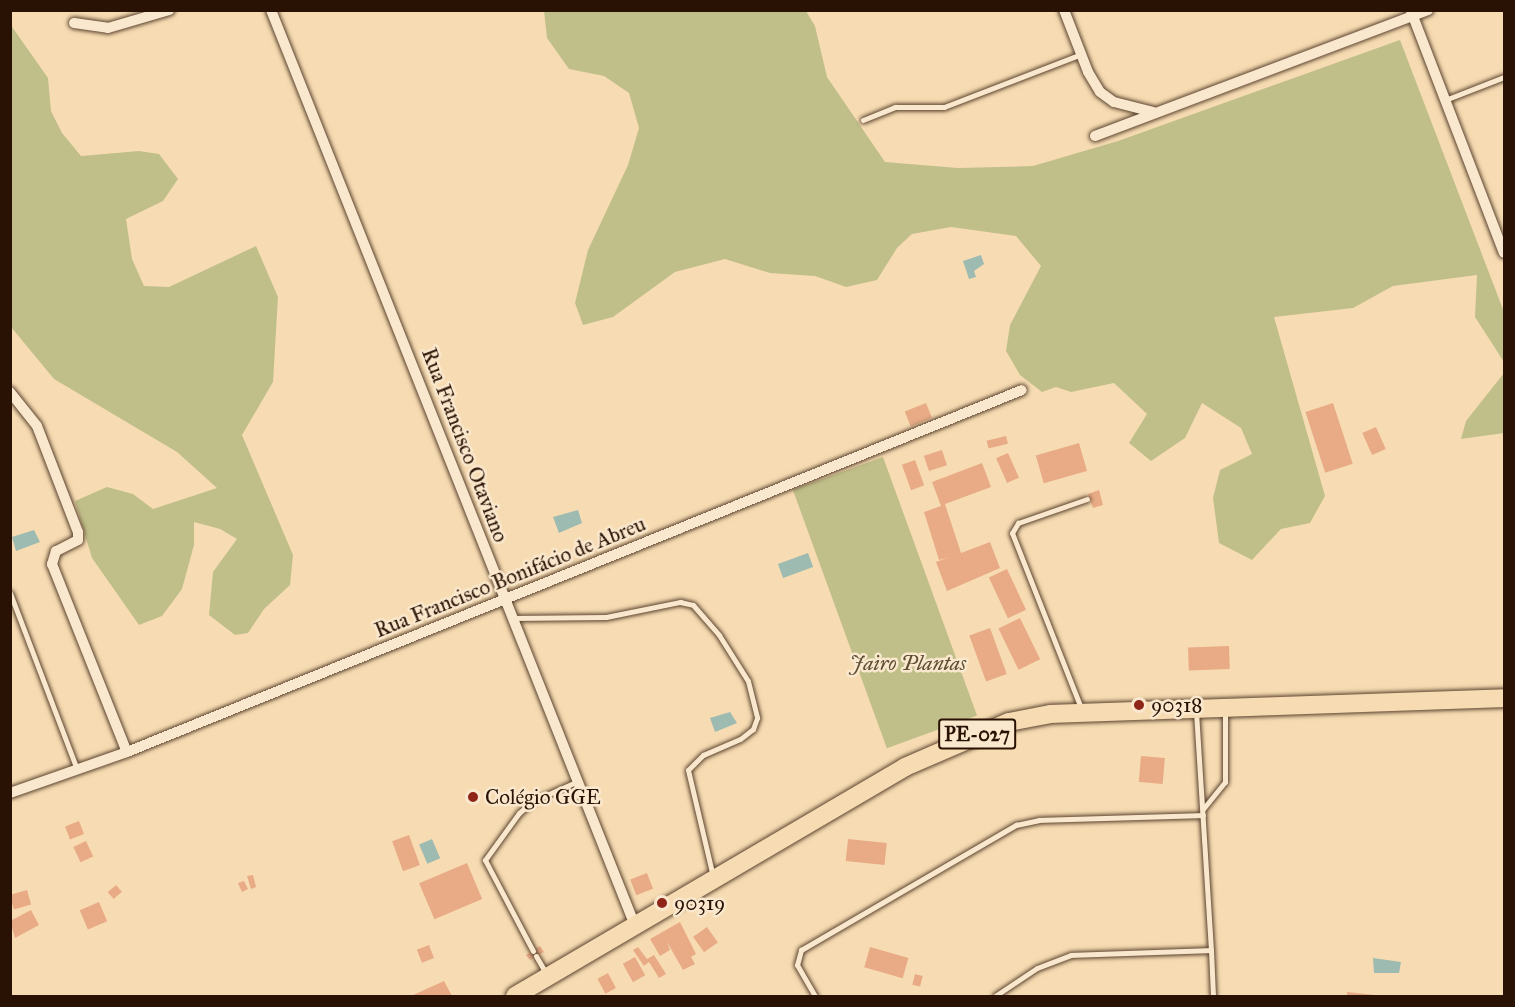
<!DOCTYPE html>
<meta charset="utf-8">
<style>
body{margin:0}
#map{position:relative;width:1515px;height:1007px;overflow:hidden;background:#f7dcb3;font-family:"IM FELL Great Primer",serif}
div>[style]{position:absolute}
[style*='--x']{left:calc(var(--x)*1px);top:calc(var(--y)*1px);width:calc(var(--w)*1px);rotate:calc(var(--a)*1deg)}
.green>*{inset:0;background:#c1bf89;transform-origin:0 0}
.water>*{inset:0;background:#9dbbb1;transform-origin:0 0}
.building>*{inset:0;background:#e8ab86;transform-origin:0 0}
.roads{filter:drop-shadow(0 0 2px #5c442f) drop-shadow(0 0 2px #5c442f)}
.service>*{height:5px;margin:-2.5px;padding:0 2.5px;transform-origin:2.5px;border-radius:2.5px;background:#fae8ce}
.minor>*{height:10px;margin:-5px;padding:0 5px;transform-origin:5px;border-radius:5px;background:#fae8ce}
.primary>*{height:18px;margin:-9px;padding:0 9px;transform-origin:9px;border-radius:9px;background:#f7dcb3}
.dots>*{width:16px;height:16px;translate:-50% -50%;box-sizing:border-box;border:3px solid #fae8ce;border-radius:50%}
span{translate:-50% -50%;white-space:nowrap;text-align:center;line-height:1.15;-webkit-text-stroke:5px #fae8ce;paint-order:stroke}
.shield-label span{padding:2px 4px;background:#fae8ce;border:2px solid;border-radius:4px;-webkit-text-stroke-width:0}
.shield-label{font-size:20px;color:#291103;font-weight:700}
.street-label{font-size:21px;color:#291103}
.park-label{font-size:21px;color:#5e4e32;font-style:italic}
.poi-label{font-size:21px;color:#291103}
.left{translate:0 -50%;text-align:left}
.frame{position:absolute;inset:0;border:12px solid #291103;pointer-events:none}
</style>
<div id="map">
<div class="green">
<i style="clip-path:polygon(544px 11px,806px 11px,815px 26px,827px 77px,885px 162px,958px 168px,1033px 166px,1118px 141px,1400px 40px,1504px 312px,1504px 362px,1475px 317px,1477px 275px,1393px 286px,1353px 308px,1274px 317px,1325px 496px,1310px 523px,1281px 529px,1252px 560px,1219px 543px,1213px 498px,1220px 470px,1252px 454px,1241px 428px,1202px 403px,1185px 438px,1151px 461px,1129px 443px,1147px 414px,1114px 383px,1071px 392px,1056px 387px,1042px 392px,1020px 375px,1006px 351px,1010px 325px,1041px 266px,1016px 236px,951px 227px,912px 234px,897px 248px,877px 280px,846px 287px,815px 276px,770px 273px,725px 259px,675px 272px,613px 317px,583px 325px,575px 303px,588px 250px,628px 165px,639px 128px,629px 93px,604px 76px,569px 69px,547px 38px)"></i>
<i style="clip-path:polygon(10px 24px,48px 78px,51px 111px,62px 133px,81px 156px,139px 151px,159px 154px,178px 179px,163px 201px,126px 219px,132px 259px,144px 286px,169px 287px,256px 246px,278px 297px,273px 382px,242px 435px,293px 555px,290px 585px,264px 609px,248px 633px,235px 635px,209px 615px,213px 572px,237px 539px,220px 529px,194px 522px,194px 545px,182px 589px,162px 616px,139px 625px,92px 558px,75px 501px,107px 487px,133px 494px,153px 509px,217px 488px,177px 452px,54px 379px,11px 327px)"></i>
<i style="clip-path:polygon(1504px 373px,1504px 433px,1461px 439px,1466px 421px)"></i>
<i style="left:883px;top:457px;width:275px;height:96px;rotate:70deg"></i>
</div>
<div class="water">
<i style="clip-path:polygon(981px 255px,984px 264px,974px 271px,976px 277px,969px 279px,963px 261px)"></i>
<i style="clip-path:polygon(578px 510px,582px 523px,559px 533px,553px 517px)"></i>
<i style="clip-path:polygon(34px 530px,40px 542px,16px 551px,12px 537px)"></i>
<i style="left:808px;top:553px;width:15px;height:32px;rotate:70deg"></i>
<i style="clip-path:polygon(730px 712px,737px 723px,715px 732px,710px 718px)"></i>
<i style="left:432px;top:839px;width:21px;height:14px;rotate:67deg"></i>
<i style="clip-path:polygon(1373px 958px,1401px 962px,1399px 973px,1374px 973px)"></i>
</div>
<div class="building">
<i style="left:926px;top:403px;width:16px;height:23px;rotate:68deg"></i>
<i style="left:1333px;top:403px;width:64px;height:29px;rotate:72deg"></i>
<i style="left:1376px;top:427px;width:24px;height:15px;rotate:66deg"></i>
<i style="left:1006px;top:436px;width:8px;height:20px;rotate:76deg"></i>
<i style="left:1079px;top:443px;width:29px;height:45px;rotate:74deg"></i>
<i style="left:942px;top:450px;width:16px;height:19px;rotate:72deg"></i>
<i style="left:1008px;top:453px;width:27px;height:13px;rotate:66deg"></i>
<i style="left:915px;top:460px;width:27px;height:14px;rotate:70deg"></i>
<i style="clip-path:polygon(982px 463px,991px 487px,945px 504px,961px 553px,990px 542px,1000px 568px,947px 591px,936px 562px,949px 557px,939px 560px,924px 512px,941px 506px,932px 482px)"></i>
<i style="clip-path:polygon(1099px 490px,1103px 505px,1093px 508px,1088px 494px)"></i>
<i style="left:1007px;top:569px;width:45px;height:20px;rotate:65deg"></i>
<i style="left:1020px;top:618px;width:46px;height:24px;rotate:64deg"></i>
<i style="left:990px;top:628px;width:49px;height:22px;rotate:70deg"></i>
<i style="left:1229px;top:646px;width:23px;height:41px;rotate:88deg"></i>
<i style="left:1141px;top:756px;width:24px;height:26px;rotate:5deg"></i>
<i style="left:79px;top:821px;width:14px;height:15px;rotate:69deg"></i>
<i style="left:409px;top:835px;width:32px;height:18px;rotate:70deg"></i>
<i style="left:848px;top:839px;width:39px;height:22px;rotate:6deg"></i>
<i style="left:86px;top:841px;width:17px;height:14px;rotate:65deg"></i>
<i style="left:467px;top:863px;width:39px;height:52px;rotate:67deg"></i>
<i style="left:647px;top:873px;width:17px;height:18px;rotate:69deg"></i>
<i style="clip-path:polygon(253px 875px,256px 887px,251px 889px,247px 876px)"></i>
<i style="clip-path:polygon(244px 881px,248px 889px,242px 892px,238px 883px)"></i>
<i style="left:116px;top:885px;width:9px;height:11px;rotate:49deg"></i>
<i style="left:27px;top:890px;width:15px;height:18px;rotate:74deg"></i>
<i style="left:99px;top:902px;width:21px;height:21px;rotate:67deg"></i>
<i style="clip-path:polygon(31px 910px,39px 925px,15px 938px,10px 921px)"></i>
<i style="clip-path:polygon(680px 922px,696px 954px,691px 957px,695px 964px,683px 970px,667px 942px,670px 950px,660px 956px,650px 939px)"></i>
<i style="left:707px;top:927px;width:19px;height:17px;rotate:55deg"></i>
<i style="left:429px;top:945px;width:14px;height:13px;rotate:69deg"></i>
<i style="clip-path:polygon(540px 946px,544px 952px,530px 960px,526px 955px)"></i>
<i style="clip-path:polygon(638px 947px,647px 959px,654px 955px,666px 974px,659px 978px,649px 962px,644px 966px,633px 950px)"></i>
<i style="left:870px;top:947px;width:40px;height:21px;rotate:16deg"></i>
<i style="left:635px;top:957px;width:21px;height:14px;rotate:61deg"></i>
<i style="left:608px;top:973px;width:17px;height:12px;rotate:62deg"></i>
<i style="left:915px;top:974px;width:8px;height:11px;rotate:14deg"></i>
<i style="clip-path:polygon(444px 981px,452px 996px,411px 996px)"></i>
<i style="clip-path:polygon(1347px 992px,1375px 995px,1375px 996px,1347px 996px)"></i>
</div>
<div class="roads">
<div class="service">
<i style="--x:1445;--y:100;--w:63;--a:-21.3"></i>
<i style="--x:863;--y:120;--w:35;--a:-22"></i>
<i style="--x:895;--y:107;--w:49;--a:0"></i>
<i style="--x:944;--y:107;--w:147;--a:-21.1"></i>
<i style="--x:10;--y:593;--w:188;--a:69.2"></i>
<i style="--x:512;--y:618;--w:94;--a:-0.6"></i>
<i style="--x:606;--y:617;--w:76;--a:-11.5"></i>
<i style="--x:680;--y:602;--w:13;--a:13"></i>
<i style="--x:693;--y:605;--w:40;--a:49"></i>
<i style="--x:719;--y:635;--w:54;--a:57.8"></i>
<i style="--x:748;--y:681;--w:38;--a:76"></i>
<i style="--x:757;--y:718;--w:12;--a:110"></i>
<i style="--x:753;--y:729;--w:16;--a:142"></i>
<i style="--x:740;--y:739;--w:40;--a:156.6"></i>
<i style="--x:703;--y:755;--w:21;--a:135"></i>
<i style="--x:688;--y:770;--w:110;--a:76.8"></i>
<i style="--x:1081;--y:708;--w:188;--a:-111.5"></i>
<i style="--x:1012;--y:533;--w:12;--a:-59"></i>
<i style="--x:1018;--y:523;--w:73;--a:-19.2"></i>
<i style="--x:1203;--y:809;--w:35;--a:-51"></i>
<i style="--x:1225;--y:782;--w:71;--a:-90"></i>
<i style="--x:1211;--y:950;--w:46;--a:87.5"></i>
<i style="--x:533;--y:951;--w:103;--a:-117.8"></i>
<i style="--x:485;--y:860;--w:58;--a:-54.1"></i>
<i style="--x:519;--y:813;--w:18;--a:-41"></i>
<i style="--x:533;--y:801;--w:47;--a:-23.8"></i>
<i style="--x:536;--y:956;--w:20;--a:60"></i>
<i style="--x:815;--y:996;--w:36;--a:-120"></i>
<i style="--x:797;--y:965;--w:16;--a:-75"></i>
<i style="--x:801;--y:950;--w:249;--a:-30.2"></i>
<i style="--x:1016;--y:825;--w:24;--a:-12"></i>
<i style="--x:1039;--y:820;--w:164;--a:-1.7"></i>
<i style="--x:995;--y:996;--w:50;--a:-33.7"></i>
<i style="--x:1037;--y:968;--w:36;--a:-21"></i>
<i style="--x:1071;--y:955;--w:140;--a:-2"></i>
<i style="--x:1211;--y:950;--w:239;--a:-93.6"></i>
</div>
<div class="minor">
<i style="--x:271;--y:10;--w:988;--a:68.32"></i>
<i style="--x:1064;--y:10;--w:66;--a:68.8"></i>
<i style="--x:1088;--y:72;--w:23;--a:59"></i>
<i style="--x:1100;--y:92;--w:17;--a:36"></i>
<i style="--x:1114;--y:102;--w:40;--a:14.4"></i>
<i style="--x:1411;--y:11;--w:259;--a:69"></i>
<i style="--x:74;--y:23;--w:34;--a:8"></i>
<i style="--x:108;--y:28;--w:64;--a:-16.4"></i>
<i style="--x:1095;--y:136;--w:356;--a:-20.7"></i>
<i style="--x:10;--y:392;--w:43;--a:51.5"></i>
<i style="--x:37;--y:426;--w:114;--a:68.9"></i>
<i style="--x:78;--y:532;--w:8;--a:90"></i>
<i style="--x:78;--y:540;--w:25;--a:153"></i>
<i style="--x:56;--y:551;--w:14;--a:107"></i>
<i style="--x:52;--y:564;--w:202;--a:68.3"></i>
<i style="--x:10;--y:793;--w:124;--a:-19.3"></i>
<i style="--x:127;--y:752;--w:965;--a:-22.02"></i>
</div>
<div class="primary">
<i style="--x:515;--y:996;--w:452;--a:-30.4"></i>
<i style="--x:905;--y:767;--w:113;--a:-23.4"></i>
<i style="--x:1009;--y:722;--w:43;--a:-10.8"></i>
<i style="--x:1051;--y:714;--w:453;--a:-2"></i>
</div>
</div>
<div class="dots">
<i style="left:1139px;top:705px;background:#8f2418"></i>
<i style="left:473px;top:797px;background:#8f2418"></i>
<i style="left:662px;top:903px;background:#8f2418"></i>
</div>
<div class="shield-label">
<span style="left:977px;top:734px">PE-027</span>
</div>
<div class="street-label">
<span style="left:465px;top:445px;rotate:69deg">Rua Francisco Otaviano</span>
<span style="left:510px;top:577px;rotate:-22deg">Rua Francisco Bonifácio de Abreu</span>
</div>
<div class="park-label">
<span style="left:908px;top:663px">Jairo Plantas</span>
</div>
<div class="poi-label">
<span class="left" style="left:1151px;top:705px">90318</span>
<span class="left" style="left:485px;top:797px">Colégio GGE</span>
<span class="left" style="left:674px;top:903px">90319</span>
</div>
<div class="frame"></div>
</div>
